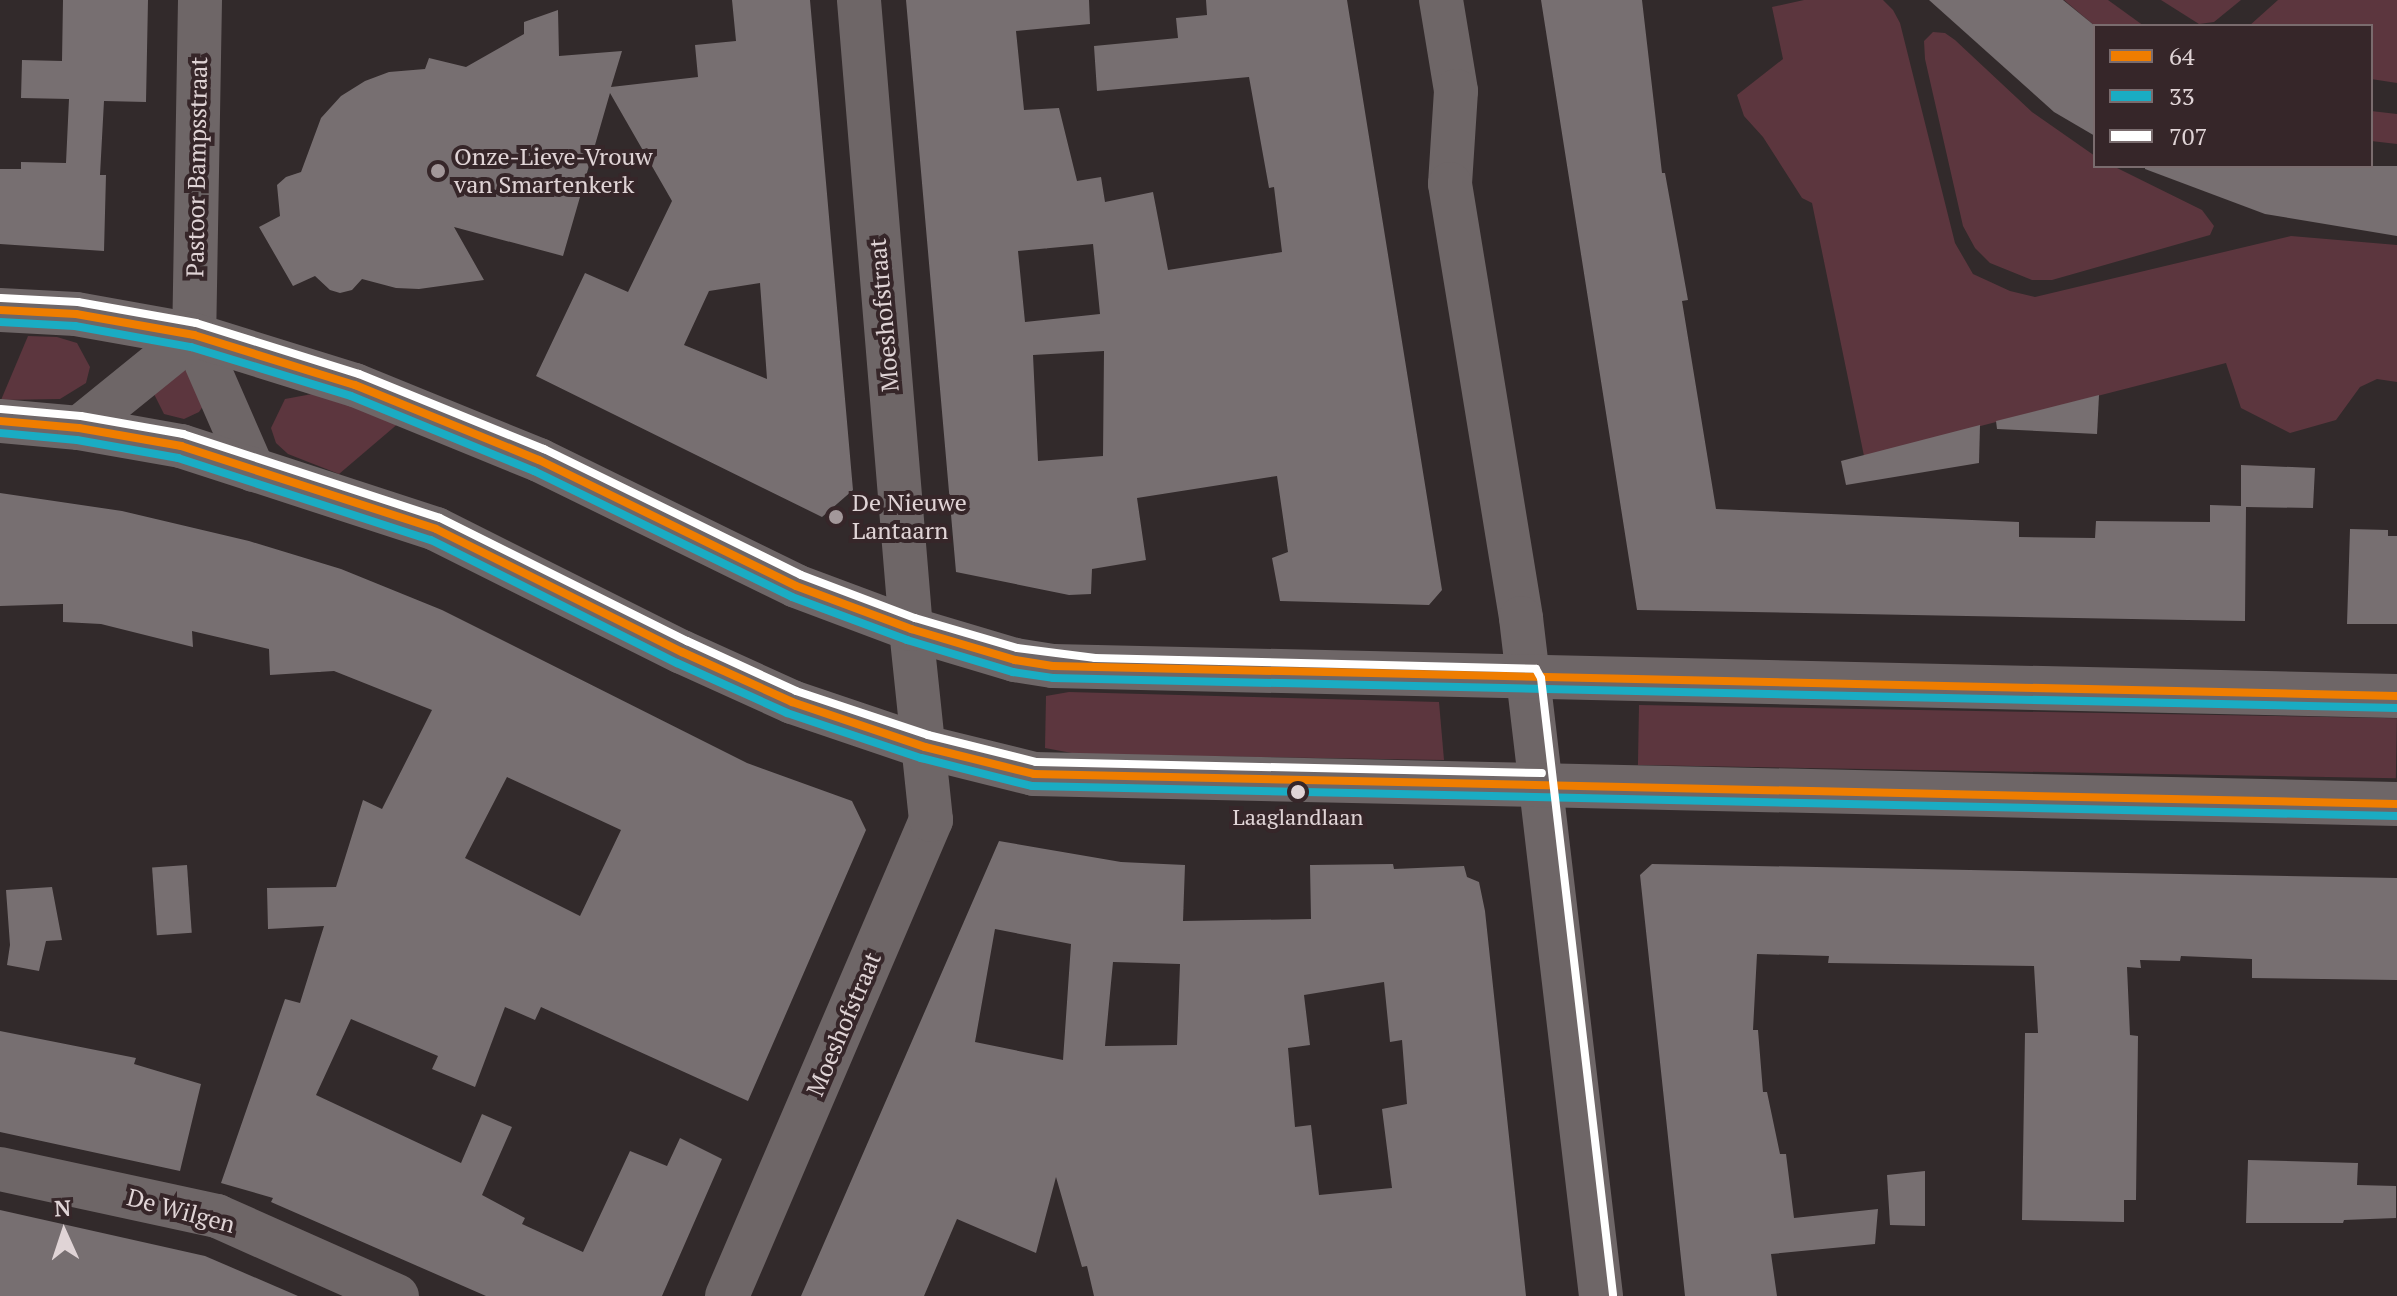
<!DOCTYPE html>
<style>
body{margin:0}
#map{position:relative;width:2397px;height:1296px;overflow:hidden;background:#322a2b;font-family:"PT Serif",serif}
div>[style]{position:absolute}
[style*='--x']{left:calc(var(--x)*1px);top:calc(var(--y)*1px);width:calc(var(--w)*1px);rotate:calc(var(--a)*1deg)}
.green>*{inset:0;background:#5c363e;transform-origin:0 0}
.building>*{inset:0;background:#776f71;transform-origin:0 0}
.minor>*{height:44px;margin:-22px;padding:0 22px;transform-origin:22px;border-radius:22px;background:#6e6667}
.bus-1>*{height:8px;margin:-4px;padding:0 4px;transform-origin:4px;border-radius:4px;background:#ef7d00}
.bus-2>*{height:8px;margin:-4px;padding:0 4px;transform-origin:4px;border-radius:4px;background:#1aacc3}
.bus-3>*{height:8px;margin:-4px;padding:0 4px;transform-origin:4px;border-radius:4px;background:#fff}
.dots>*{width:22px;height:22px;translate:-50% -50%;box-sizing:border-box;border:4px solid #362629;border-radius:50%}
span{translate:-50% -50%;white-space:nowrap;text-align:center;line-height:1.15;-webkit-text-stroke:8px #362629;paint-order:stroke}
.bus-label{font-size:22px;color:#e0d4d6}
.poi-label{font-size:24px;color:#e0d4d6}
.left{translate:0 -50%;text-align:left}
.street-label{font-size:24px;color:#e0d4d6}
.legend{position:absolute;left:2093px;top:24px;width:280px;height:144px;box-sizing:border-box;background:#362629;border:2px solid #7a6c6e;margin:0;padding:10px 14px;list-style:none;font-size:24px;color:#e0d4d6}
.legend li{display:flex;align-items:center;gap:16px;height:40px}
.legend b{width:40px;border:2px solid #7a6c6e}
.north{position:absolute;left:24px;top:1192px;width:80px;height:80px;-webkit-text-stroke:6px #362629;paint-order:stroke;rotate:357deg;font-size:22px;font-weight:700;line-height:32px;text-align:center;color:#e0d4d6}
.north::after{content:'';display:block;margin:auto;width:28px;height:36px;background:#e0d4d6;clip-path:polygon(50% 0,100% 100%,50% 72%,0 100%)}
</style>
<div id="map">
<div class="green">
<i style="clip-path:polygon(1804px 0,1883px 0,1893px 10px,1900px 23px,1955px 243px,1973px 274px,2010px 291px,2035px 297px,2291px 236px,2397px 245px,2397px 382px,2377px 379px,2360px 387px,2336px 420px,2290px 433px,2241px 408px,2226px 363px,1864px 456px,1812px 203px,1802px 198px,1763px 137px,1744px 116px,1737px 95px,1783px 59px,1772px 7px)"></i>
<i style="clip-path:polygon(2064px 0,2108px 0,2144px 26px,2095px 26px)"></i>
<i style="clip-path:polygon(2161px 0,2241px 0,2214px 22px,2199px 24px)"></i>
<i style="clip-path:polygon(2278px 0,2397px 0,2397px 83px,2371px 79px,2371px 26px,2249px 26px)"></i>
<i style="clip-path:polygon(1933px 32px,1945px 33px,1955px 40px,2032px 112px,2095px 156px,2095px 166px,2113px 166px,2202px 210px,2214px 226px,2210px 235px,2052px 280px,2032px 280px,1990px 263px,1975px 248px,1963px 226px,1925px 59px,1924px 41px)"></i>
<i style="clip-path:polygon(2371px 111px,2397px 114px,2397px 144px,2371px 141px)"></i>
<i style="clip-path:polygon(28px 336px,57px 337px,77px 343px,90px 367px,86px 383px,60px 399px,1px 400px)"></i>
<i style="clip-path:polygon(171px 369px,193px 371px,208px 399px,199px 412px,184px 419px,164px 414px,152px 390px)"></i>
<i style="clip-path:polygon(312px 394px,400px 422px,339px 474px,288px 454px,276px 443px,271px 428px,285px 399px)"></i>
<i style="clip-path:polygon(1069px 692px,1439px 702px,1444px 760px,1077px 754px,1045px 748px,1046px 696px)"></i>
<i style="left:1639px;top:705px;width:758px;height:60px;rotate:1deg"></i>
</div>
<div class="building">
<i style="clip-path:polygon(63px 0,148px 0,146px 102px,104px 101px,100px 175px,106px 175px,104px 251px,0 244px,0 169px,21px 169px,21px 162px,66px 163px,69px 99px,21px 98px,22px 60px,62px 61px)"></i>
<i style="clip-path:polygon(evenodd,732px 0,810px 0,853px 490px,822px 517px,536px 376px,585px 273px,628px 292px,672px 201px,610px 93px,563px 256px,454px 227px,484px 280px,419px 289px,396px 288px,362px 279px,352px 290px,340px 293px,330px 290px,315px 276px,293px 286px,259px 227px,280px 216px,277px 185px,286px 177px,301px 172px,321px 118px,341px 96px,365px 81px,389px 72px,425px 69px,429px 58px,466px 67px,524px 34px,524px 22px,558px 10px,559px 56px,622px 51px,611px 87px,698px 77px,695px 45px,736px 41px,732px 0,760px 283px,767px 379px,684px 345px,709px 291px,760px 283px)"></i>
<i style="clip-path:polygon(evenodd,906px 0,1089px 0,1090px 24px,1016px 31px,1024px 110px,1059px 108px,1077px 181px,1101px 177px,1105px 202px,1153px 192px,1168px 270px,1282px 252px,1274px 187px,1269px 188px,1249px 77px,1097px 91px,1094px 46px,1178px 38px,1176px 18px,1207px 15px,1206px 0,1347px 0,1442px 590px,1429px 605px,1280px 601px,1272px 558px,1288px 552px,1277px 476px,1137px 498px,1146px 560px,1092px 569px,1091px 594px,1069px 595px,956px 572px,906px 0,1093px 244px,1100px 314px,1025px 322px,1018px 251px,1093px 244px,906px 0,1104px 351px,1103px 456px,1038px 461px,1033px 355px,1104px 351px)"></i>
<i style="clip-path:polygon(1541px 0,1642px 0,1662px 173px,1665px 173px,1688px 300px,1682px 301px,1716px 509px,2019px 522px,2019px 537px,2095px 538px,2096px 521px,2210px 522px,2210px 505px,2241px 506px,2241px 465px,2315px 468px,2313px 508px,2246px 507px,2245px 621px,1637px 610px)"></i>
<i style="clip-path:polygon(1929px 0,2063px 0,2095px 26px,2095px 136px,2054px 112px)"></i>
<i style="clip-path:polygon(2145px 166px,2397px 166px,2397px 236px,2265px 214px,2145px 169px)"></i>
<i style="clip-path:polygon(2099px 395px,2097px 434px,1997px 429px,1996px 421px)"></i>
<i style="clip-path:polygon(1980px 425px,1979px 463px,1846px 485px,1841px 461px)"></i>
<i style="clip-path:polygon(evenodd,0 493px,122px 511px,249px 541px,341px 569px,442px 610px,747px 763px,852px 801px,866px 830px,748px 1101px,541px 1007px,535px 1020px,505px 1007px,475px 1087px,432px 1069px,438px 1056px,351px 1019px,316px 1095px,461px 1163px,482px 1114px,512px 1127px,482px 1195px,525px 1218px,522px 1224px,583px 1252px,630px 1151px,667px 1166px,680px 1138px,722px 1159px,662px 1296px,486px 1296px,271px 1202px,273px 1198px,221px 1183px,285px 999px,300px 1003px,324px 926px,268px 929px,267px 888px,336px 887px,363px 800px,382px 809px,432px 710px,334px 671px,270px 675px,269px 649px,192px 631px,193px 647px,101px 624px,63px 622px,63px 604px,0 606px,0 493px,507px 777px,621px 830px,580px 916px,465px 858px,507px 777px)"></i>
<i style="clip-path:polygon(2350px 529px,2388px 530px,2388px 536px,2397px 536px,2397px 624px,2347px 624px)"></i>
<i style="clip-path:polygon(evenodd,999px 841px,1121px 862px,1185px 865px,1183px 921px,1311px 919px,1310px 865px,1393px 864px,1394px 869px,1464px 866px,1467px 877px,1479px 882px,1485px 911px,1526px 1296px,1094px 1296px,1087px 1266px,1082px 1267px,1056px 1177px,1036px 1253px,957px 1219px,924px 1296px,801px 1296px,999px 841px,995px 929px,1071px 944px,1063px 1060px,975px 1042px,995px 929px,999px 841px,1113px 962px,1180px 964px,1177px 1045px,1105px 1046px,1113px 962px,999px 841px,1384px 982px,1390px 1042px,1402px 1040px,1407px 1104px,1382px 1109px,1392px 1188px,1319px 1195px,1311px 1125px,1295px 1127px,1288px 1048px,1310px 1045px,1304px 995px,1384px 982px)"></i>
<i style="clip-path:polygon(1652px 864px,2397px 878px,2397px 980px,2252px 978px,2252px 959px,2181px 956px,2180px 961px,2140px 960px,2141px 968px,2127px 967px,2130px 1035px,2138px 1036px,2136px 1200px,2124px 1200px,2124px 1222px,2022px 1220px,2025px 1033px,2038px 1033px,2034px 966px,1828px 963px,1829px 956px,1757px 954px,1753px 1030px,1758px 1030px,1763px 1092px,1767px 1092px,1780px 1154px,1786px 1154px,1794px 1218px,1878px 1209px,1875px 1244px,1771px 1254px,1777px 1296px,1685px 1296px,1640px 875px)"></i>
<i style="left:187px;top:865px;width:68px;height:35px;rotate:86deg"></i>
<i style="clip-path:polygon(52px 887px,62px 940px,46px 941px,39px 971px,7px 965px,10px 945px,6px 890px)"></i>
<i style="clip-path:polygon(0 1031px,136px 1058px,134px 1064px,201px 1084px,180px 1171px,0 1132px)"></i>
<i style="clip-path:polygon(2248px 1160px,2358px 1163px,2357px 1185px,2396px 1186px,2396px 1218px,2344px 1220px,2343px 1223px,2246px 1223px)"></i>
<i style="clip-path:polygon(1925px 1171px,1925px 1226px,1890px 1225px,1887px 1175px)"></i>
<i style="clip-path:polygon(0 1210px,205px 1256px,298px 1296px,0 1296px)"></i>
</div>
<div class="minor">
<i style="--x:200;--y:0;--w:335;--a:91"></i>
<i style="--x:194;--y:335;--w:147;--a:66.4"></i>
<i style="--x:1441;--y:0;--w:92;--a:80.6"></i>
<i style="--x:1456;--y:91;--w:93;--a:93.7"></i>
<i style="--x:1450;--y:184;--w:440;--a:80.7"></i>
<i style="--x:1521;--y:618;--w:683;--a:83.27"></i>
<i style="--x:0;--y:310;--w:76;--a:3"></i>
<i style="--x:76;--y:314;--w:120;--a:10.1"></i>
<i style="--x:194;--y:335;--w:169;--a:17.3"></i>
<i style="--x:355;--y:385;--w:199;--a:22.2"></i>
<i style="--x:539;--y:460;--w:286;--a:26.1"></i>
<i style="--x:796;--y:586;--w:123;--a:20.5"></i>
<i style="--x:911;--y:629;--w:109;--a:16.6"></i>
<i style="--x:1015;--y:660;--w:38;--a:9"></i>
<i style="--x:1053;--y:666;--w:1344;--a:1.28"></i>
<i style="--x:0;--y:421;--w:79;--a:5.1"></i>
<i style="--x:79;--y:428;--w:104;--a:10"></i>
<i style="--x:181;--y:446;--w:268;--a:18"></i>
<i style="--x:436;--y:529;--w:275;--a:26.6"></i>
<i style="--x:682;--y:652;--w:121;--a:24.4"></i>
<i style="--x:792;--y:702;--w:140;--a:18.7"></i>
<i style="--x:925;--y:747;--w:112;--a:13.9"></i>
<i style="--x:1034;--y:774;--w:1363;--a:1.26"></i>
<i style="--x:79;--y:428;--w:148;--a:-39"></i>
<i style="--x:0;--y:1169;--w:222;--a:12.2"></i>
<i style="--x:217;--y:1216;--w:197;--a:24"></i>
<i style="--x:727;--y:1296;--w:518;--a:-66.8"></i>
<i style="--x:931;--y:820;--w:192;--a:-96"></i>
<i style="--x:911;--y:629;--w:631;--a:-94.73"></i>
</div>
<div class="bus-1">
<i style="--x:0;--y:310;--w:76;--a:3"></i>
<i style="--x:76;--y:314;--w:120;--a:10.1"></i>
<i style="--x:194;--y:335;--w:169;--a:17.3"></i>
<i style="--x:355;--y:385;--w:199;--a:22.2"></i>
<i style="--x:539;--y:460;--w:286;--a:26.1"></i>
<i style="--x:796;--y:586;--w:123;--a:20.5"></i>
<i style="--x:911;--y:629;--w:109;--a:16.6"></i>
<i style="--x:1015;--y:660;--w:38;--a:9"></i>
<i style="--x:1053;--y:666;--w:1344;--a:1.28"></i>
<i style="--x:0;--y:421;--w:79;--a:5.1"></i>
<i style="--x:79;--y:428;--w:104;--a:10"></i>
<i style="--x:181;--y:446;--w:268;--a:18"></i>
<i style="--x:436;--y:529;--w:275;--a:26.6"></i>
<i style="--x:682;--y:652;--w:121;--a:24.4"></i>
<i style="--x:792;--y:702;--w:140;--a:18.7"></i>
<i style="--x:925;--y:747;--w:112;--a:13.9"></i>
<i style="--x:1034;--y:774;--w:1363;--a:1.26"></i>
</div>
<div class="bus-2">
<i style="--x:0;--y:322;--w:75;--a:3.1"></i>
<i style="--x:75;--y:326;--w:118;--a:10.3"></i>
<i style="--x:191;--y:347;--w:167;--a:17"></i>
<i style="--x:351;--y:396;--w:198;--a:22.3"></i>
<i style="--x:534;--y:471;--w:287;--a:26"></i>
<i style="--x:792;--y:597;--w:123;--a:20.5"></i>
<i style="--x:907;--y:640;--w:111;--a:16.8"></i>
<i style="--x:1013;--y:672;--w:40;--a:8.5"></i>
<i style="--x:1053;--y:678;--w:1344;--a:1.28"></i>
<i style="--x:0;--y:433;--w:77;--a:5.2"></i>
<i style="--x:77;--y:440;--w:103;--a:10.1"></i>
<i style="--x:178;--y:458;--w:266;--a:18"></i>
<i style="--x:431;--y:540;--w:275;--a:26.6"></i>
<i style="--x:677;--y:663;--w:121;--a:24.4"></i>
<i style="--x:787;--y:713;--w:141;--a:18.6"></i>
<i style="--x:921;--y:758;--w:114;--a:14.2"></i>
<i style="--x:1032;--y:786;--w:1365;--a:1.26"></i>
</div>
<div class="bus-3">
<i style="--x:1;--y:298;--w:77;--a:3"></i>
<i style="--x:78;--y:302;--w:120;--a:10.1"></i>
<i style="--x:196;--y:323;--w:171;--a:17.4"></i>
<i style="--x:359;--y:374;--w:200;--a:22.1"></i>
<i style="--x:544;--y:449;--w:286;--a:26.1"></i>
<i style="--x:801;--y:575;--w:122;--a:20.7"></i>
<i style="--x:915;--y:618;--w:106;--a:16.4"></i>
<i style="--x:1017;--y:648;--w:79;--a:7.3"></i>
<i style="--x:1095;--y:658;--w:441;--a:1.4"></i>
<i style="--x:1536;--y:669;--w:10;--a:61"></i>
<i style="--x:1541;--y:678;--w:621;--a:83.34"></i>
<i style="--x:1;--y:409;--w:80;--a:5"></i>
<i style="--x:81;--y:416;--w:104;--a:10"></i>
<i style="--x:183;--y:434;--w:270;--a:18.1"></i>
<i style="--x:440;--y:518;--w:276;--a:26.5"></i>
<i style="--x:687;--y:641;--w:120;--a:24.6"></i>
<i style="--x:796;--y:691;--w:139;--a:18.4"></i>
<i style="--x:928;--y:735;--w:111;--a:14"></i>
<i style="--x:1036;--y:762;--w:506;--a:1.25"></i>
</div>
<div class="dots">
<i style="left:438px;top:171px;background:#a3989a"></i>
<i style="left:836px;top:517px;background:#a3989a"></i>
<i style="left:1298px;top:792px;background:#e0d4d6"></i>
</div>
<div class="bus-label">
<span style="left:1298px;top:817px">Laaglandlaan</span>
</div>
<div class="poi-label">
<span class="left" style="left:454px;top:171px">Onze-Lieve-Vrouw<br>van Smartenkerk</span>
<span class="left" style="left:852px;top:517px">De Nieuwe<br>Lantaarn</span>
</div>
<div class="street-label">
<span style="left:197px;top:167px;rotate:-89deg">Pastoor Bampsstraat</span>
<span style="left:884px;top:315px;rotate:-95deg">Moeshofstraat</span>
<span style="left:844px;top:1024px;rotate:-67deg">Moeshofstraat</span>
<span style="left:181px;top:1211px;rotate:15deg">De Wilgen</span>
</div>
<ul class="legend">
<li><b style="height:10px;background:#ef7d00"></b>64</li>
<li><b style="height:10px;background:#1aacc3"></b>33</li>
<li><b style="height:10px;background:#fff"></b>707</li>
</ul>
<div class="north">N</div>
</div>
